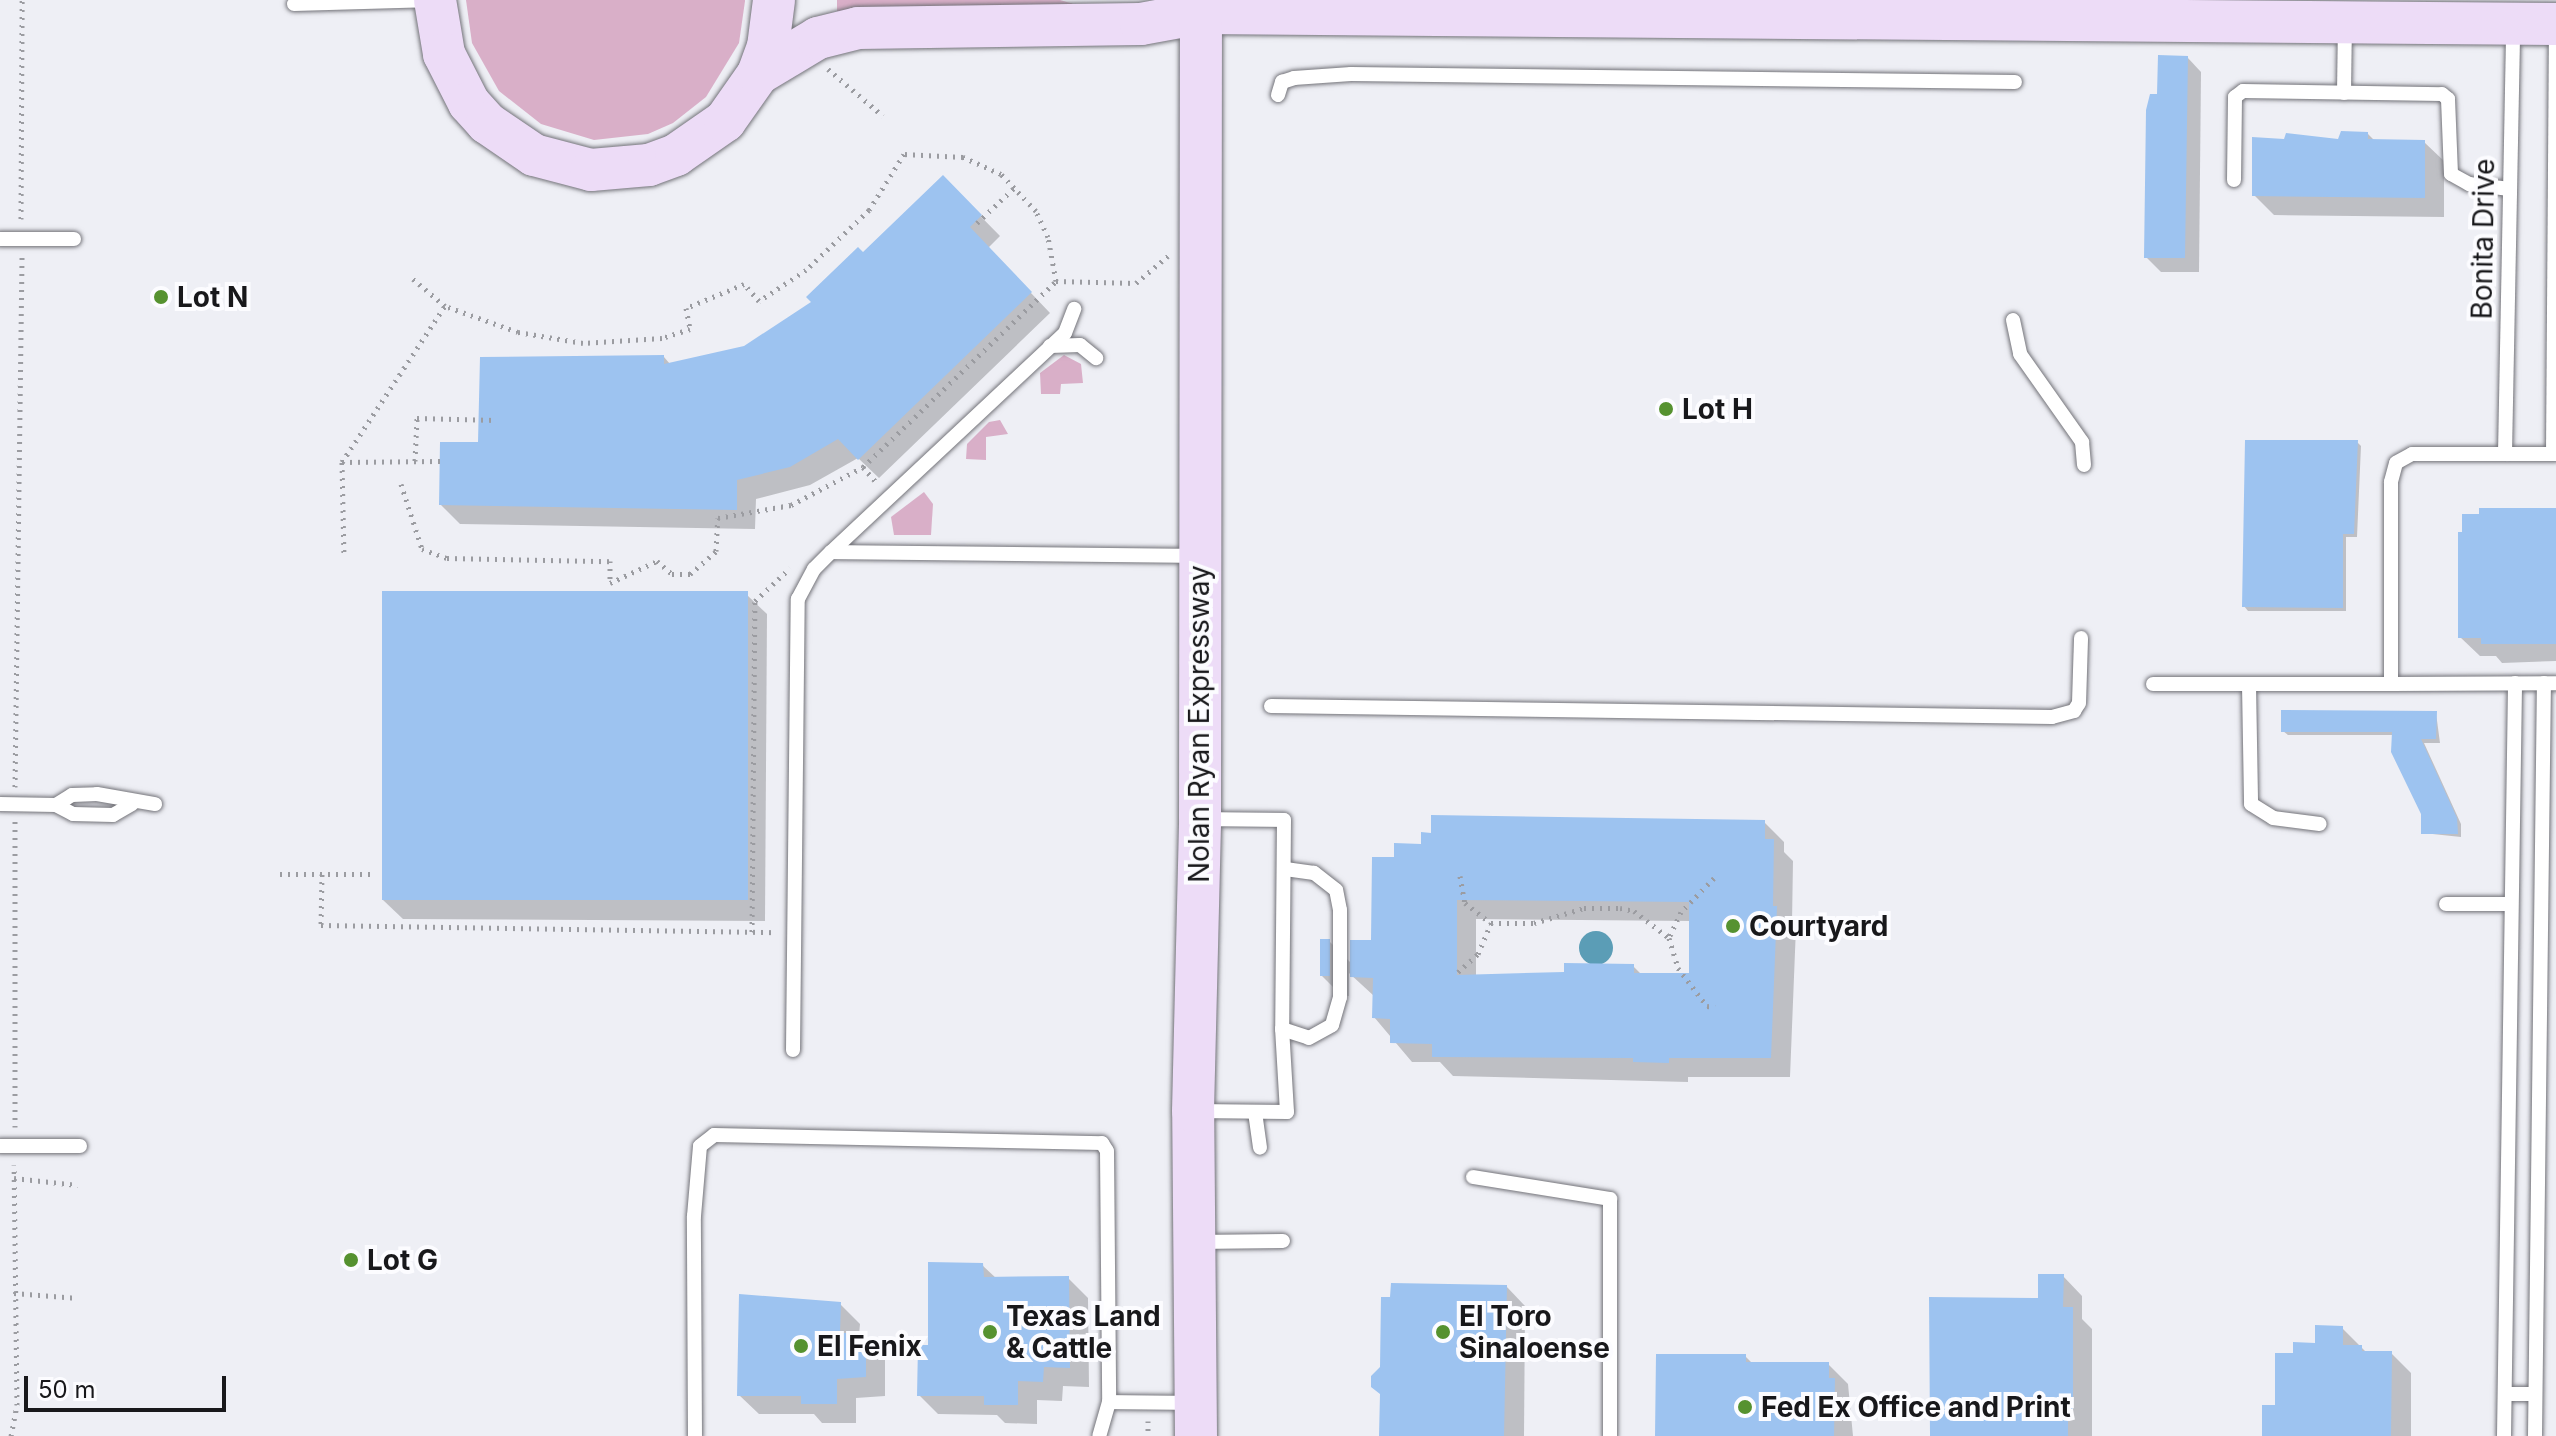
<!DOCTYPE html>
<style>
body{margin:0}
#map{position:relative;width:2556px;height:1436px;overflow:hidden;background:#eeeff5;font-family:Inter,sans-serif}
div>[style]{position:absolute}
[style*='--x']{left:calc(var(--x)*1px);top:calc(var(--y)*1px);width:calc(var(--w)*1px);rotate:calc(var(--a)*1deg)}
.green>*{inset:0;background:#d9afc8}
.water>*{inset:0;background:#5b9db6}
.round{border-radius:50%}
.shadow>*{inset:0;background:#0003}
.building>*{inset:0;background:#9dc3f0;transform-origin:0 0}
.path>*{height:5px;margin-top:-2.5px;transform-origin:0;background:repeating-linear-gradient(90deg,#9b9ca1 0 2px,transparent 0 8px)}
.roads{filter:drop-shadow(0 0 2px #737379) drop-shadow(0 0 2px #737379)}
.lane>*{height:14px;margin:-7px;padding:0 7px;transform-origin:7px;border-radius:7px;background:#fff}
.secondary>*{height:42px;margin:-21px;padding:0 21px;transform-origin:21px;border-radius:21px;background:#eddcf7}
.dots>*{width:22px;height:22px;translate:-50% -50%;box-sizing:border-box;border:4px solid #fcfcff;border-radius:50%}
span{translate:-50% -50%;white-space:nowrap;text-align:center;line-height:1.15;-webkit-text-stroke:8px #fcfcff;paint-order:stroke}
.street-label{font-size:28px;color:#18181b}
.poi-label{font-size:28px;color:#18181b;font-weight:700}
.left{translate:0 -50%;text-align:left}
.scale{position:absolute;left:24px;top:1376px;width:202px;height:36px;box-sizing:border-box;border:4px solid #18181b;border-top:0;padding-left:10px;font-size:24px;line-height:28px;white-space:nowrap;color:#18181b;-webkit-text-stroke:6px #fcfcff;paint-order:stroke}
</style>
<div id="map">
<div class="green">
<i style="clip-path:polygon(466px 0,745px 0,745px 1px,739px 43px,706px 97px,673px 123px,648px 134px,594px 140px,541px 124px,499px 91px,472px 43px)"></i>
<i style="clip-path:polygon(837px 0,1060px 0,1077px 5px,837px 11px)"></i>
<i style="clip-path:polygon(1064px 355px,1081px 364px,1083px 383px,1061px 384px,1060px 394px,1041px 394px,1040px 373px)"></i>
<i style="clip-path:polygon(1000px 420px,1008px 434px,986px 437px,986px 460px,966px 459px,967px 444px,989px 422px)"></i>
<i style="clip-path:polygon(924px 492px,933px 504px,931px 535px,894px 535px,891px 517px)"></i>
</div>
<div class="water">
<i class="round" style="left:1579px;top:931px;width:34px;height:34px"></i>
</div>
<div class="shadow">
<i style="clip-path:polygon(2187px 57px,2201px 72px,2199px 272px,2161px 272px,2146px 257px,2159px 96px)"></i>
<i style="clip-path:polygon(2368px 134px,2375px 141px,2424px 142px,2444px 161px,2444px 217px,2274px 215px,2254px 195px,2340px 141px)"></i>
<i style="clip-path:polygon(943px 178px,1000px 236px,988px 248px,1050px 313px,879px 478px,858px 458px,810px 485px,756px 499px,755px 529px,460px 524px,441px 505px,480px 445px,664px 357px,670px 364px,745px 348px,814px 303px)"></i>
<i style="clip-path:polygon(2357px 442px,2361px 446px,2357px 537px,2346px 537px,2346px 611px,2248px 611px,2244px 606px)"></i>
<i style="clip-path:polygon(2556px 510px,2556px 661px,2502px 663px,2496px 656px,2480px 656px,2460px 637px)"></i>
<i style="clip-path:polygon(747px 595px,767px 614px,765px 921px,403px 919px,383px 900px)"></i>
<i style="clip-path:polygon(2436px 713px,2440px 743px,2424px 743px,2461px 824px,2461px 837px,2423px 833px,2423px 814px,2394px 735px,2288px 735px,2283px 731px)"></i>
<i style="clip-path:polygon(evenodd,1764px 822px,1784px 842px,1784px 852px,1793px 861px,1792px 923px,1796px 927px,1790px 1077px,1688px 1077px,1688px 1082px,1453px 1076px,1440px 1062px,1412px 1062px,1374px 1017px,1374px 996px,1349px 973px,1349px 996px,1341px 995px,1322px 976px,1329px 941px,1352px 964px,1373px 942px,1396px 859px,1423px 846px,1764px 822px,1476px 919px,1691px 921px,1690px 975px,1642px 975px,1633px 966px,1529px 978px,1476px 977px,1476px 919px)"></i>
<i style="clip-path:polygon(982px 1265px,997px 1279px,1068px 1278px,1088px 1298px,1089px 1387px,1063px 1386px,1062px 1401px,1037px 1400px,1037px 1424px,1005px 1423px,997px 1415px,938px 1414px,919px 1395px,930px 1347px)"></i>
<i style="clip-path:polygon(2063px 1276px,2082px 1296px,2082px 1319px,2092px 1329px,2092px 1436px,1931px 1436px,1931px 1299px,2040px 1300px)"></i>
<i style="clip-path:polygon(1506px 1286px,1525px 1306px,1524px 1436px,1381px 1436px)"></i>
<i style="clip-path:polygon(840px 1304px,860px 1324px,859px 1335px,885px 1355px,885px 1396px,856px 1398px,856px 1423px,822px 1423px,814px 1414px,759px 1414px,739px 1395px)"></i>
<i style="clip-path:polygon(2342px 1328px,2367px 1353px,2391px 1353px,2411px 1373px,2411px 1436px,2264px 1436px,2295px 1355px)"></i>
<i style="clip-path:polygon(1745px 1356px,1753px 1364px,1828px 1364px,1848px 1384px,1853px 1436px,1657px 1436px)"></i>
</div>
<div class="building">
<i style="clip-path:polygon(2158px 55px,2188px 56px,2185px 258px,2144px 258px,2146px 110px,2150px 94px,2157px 94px)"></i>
<i style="clip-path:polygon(2341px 131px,2368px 132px,2368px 139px,2425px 140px,2425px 198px,2252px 196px,2252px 137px,2284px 139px,2286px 133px,2338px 139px)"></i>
<i style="clip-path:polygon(943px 175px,982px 215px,970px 227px,1032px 292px,858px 460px,838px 439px,790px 467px,737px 480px,737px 510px,439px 505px,440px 442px,478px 442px,480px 357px,664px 355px,664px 364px,744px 346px,811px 302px,806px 297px,858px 247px,863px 252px)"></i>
<i style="clip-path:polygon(2245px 440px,2358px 440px,2354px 534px,2343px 534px,2343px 608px,2242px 607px)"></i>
<i style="clip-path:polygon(2479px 508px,2556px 508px,2556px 644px,2481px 644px,2481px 638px,2458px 638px,2458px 532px,2462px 532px,2462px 514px,2479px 514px)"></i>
<i style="left:382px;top:591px;width:366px;height:309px"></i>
<i style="clip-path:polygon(2281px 710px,2437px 711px,2436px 739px,2421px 739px,2457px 818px,2458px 834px,2421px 834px,2421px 814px,2391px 752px,2392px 732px,2281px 732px)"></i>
<i style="clip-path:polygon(evenodd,1431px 815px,1765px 820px,1765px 839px,1774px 839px,1773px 906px,1777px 906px,1771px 1058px,1669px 1058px,1669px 1063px,1633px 1062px,1633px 1058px,1432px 1057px,1432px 1044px,1390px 1043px,1390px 1019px,1372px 1018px,1373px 978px,1350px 977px,1350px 940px,1371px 940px,1372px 857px,1394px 857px,1394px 843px,1421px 844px,1421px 832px,1431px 833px,1431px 815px,1457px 900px,1689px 902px,1689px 973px,1634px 973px,1634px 964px,1564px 963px,1564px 972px,1457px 975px,1457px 900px)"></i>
<i style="left:1320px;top:939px;width:10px;height:37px"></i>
<i style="clip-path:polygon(928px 1262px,983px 1263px,984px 1277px,1069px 1276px,1070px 1368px,1044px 1367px,1043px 1382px,1018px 1381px,1018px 1405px,984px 1405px,984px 1396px,917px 1396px,918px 1345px,928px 1345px)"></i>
<i style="clip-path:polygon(2038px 1274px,2064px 1274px,2063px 1307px,2073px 1307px,2073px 1418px,2068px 1418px,2068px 1436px,1930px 1436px,1929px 1297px,2038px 1298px)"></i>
<i style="clip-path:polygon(1391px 1283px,1507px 1285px,1504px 1436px,1379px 1436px,1380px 1394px,1371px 1387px,1371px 1376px,1380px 1367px,1381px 1297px,1390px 1297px)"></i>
<i style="clip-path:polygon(739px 1294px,841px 1302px,840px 1333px,866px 1333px,866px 1377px,837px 1379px,837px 1404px,801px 1404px,801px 1396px,737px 1396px)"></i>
<i style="clip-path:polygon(2315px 1325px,2343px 1326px,2343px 1345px,2362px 1345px,2362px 1351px,2392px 1351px,2391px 1436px,2262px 1436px,2262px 1405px,2275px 1405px,2275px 1353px,2293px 1353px,2293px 1342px,2315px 1343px)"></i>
<i style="clip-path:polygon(1656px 1354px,1746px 1354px,1746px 1362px,1829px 1362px,1829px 1378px,1835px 1378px,1834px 1436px,1655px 1436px)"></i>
</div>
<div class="path">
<i style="--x:828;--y:69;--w:72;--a:40.5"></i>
<i style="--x:21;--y:219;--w:219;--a:-89.7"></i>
<i style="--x:977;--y:223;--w:51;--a:-43.4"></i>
<i style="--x:1056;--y:281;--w:80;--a:1.4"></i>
<i style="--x:1136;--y:283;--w:42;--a:-40.2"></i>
<i style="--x:415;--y:461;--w:43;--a:-87.3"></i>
<i style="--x:417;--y:418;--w:79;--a:1.5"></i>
<i style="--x:440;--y:461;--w:98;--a:179.4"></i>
<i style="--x:342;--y:462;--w:187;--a:-56.6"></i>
<i style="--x:342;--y:462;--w:93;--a:88.8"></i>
<i style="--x:863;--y:467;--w:23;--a:49"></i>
<i style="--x:401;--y:484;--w:68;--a:72.1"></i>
<i style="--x:422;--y:549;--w:27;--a:20"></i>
<i style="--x:447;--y:558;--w:163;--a:1.1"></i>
<i style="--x:610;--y:561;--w:22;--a:90"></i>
<i style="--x:610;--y:583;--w:52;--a:-25.1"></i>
<i style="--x:657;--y:561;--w:20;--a:41"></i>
<i style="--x:672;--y:574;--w:18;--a:0"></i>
<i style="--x:690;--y:574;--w:35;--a:-41"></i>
<i style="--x:716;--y:551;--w:33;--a:-87"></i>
<i style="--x:718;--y:518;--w:74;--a:-10.1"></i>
<i style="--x:791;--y:505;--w:81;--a:-27.8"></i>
<i style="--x:863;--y:467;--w:268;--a:-43.9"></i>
<i style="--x:1056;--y:281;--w:45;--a:-100.3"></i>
<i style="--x:1048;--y:237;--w:29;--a:-115"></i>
<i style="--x:1036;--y:211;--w:51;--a:-133.4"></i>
<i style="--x:1001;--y:174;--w:42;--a:-155.9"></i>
<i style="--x:963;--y:157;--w:59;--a:-177.1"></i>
<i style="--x:904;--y:154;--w:66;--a:122"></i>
<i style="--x:869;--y:210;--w:87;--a:136.4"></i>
<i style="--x:806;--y:270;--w:56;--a:146.6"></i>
<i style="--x:759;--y:301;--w:23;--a:-131"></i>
<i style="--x:744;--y:284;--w:63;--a:157.5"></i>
<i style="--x:686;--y:308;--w:21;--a:79"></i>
<i style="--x:690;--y:329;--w:29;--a:162"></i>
<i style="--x:662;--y:338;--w:79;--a:176.4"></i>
<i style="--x:583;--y:343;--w:66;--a:-170.4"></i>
<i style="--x:518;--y:332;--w:77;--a:-160.4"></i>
<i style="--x:445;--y:306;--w:42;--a:-139.8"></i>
<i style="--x:15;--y:787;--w:530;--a:-89.24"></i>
<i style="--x:280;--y:874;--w:92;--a:0"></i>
<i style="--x:322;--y:874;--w:51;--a:91.1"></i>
<i style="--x:321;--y:925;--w:456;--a:0.9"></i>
<i style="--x:1460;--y:876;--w:27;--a:80"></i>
<i style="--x:1465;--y:903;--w:33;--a:38"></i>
<i style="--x:1491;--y:923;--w:43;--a:0"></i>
<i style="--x:1534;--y:923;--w:52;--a:-16.7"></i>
<i style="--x:1584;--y:908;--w:36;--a:0"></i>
<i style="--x:1620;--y:908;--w:14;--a:12"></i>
<i style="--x:1634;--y:911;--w:44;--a:37.6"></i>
<i style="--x:1714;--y:878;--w:47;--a:134.1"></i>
<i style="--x:1681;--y:912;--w:29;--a:115"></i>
<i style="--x:1669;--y:938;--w:31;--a:73"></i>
<i style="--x:1678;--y:968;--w:48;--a:52.7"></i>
<i style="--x:1707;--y:1006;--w:8;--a:7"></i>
<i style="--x:752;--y:932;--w:331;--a:-89.5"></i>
<i style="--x:755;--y:601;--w:48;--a:-43.3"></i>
<i style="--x:1458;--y:972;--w:27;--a:-42"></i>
<i style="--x:1478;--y:954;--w:34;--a:-67"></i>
<i style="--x:15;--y:1127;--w:306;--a:-90"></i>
<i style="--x:14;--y:1178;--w:64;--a:6.2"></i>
<i style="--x:14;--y:1293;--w:64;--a:4.5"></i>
<i style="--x:1148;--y:1421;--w:15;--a:90"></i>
<i style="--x:11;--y:1436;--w:32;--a:-79"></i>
<i style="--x:17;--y:1405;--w:240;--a:-90.7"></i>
</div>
<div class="roads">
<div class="lane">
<i style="--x:294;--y:4;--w:140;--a:-1.6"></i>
<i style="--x:2344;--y:93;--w:68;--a:-89.2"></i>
<i style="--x:1278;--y:95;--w:14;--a:-73"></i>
<i style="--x:1282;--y:82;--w:13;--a:-18"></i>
<i style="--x:1294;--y:78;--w:57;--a:-4"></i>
<i style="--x:1351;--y:74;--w:664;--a:0.69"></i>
<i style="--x:2234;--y:180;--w:83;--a:-89.3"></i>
<i style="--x:2235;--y:97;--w:10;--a:-37"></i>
<i style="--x:2243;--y:91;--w:199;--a:0.9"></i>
<i style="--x:2442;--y:94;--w:8;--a:40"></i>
<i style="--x:2448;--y:99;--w:75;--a:87.7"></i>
<i style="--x:2451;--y:174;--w:21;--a:29"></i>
<i style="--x:2469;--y:184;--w:41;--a:7"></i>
<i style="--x:0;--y:239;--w:74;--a:0"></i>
<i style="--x:2013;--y:320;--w:35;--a:78"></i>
<i style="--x:2020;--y:354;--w:108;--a:54.8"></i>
<i style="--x:2082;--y:442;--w:23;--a:85"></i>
<i style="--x:1050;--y:346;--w:30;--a:-2"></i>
<i style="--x:1080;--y:345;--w:21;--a:39"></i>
<i style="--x:2505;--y:454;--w:429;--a:-88.9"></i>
<i style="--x:2553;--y:454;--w:428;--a:-89.6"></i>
<i style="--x:2556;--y:454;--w:144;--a:180"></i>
<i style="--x:2412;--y:454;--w:18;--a:151"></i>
<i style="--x:2396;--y:463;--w:20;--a:105"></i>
<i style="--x:2391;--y:482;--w:202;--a:90"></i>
<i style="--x:2391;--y:684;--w:165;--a:-0.3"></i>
<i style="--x:831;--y:552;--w:320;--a:-43.1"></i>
<i style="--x:1065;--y:333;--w:26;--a:-69"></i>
<i style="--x:2153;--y:684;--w:238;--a:0"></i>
<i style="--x:2249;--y:685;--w:119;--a:89"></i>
<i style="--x:2251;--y:804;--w:26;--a:32"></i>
<i style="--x:2273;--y:818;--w:47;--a:7.3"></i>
<i style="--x:1271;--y:706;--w:781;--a:0.81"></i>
<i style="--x:2052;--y:717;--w:23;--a:-15"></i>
<i style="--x:2074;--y:711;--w:9;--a:-58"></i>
<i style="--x:2079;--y:703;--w:65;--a:-88.2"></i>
<i style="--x:0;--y:804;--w:56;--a:1"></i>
<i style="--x:56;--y:805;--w:19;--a:28"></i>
<i style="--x:73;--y:814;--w:40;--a:1.4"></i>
<i style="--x:113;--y:815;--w:22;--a:-30"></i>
<i style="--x:56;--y:805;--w:19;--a:-32"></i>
<i style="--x:72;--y:795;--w:25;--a:-2"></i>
<i style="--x:97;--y:794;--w:59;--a:9.8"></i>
<i style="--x:1202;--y:819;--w:82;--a:0.7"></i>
<i style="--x:1284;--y:820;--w:209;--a:90.5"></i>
<i style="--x:1282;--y:1029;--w:28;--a:18"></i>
<i style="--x:1309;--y:1038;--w:26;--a:-29"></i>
<i style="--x:1332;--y:1025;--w:29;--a:-74"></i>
<i style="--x:1340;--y:997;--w:87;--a:-90"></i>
<i style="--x:1340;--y:910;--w:20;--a:-101"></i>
<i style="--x:1336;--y:890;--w:28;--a:-142"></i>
<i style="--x:1314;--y:873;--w:29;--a:-172"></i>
<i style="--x:2446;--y:904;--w:63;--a:0"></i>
<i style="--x:793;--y:1050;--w:451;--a:-89.4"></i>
<i style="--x:798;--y:599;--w:34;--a:-62"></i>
<i style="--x:814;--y:569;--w:24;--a:-45"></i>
<i style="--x:831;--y:552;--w:367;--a:0.6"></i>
<i style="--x:1194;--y:1111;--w:93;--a:0.6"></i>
<i style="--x:1287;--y:1112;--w:83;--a:-93.4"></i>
<i style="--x:1255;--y:1112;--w:36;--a:82"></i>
<i style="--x:0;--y:1146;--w:80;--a:0"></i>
<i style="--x:1473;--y:1177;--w:139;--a:9.1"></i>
<i style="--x:1610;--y:1199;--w:237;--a:90"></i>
<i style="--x:1196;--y:1242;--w:87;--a:-0.7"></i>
<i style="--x:2505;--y:1394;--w:30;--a:0"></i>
<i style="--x:1109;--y:1402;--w:83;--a:0.7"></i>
<i style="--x:695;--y:1436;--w:220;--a:-90.3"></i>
<i style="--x:694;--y:1216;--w:70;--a:-85.1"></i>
<i style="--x:700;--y:1146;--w:18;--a:-38"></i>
<i style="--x:714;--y:1135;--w:388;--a:1.2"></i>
<i style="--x:1102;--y:1143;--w:9;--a:58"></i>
<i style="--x:1107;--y:1151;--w:251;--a:89.5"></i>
<i style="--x:1109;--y:1402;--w:35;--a:106"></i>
<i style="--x:2504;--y:1436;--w:753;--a:-89.16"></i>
<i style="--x:2535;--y:1436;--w:753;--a:-89.32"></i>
</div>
<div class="secondary">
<i style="--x:435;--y:0;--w:55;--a:80.5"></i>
<i style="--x:444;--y:54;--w:55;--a:63"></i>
<i style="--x:469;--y:103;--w:27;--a:48"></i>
<i style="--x:487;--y:123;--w:57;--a:34.2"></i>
<i style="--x:534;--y:155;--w:59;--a:14.7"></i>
<i style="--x:591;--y:170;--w:58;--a:-4.9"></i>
<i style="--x:649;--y:165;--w:29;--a:-20"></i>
<i style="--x:676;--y:155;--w:60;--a:-34.8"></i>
<i style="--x:725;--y:121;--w:57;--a:-54.9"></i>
<i style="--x:758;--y:74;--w:29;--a:-70"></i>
<i style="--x:768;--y:47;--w:47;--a:-82.7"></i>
<i style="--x:758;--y:74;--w:70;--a:-31"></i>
<i style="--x:818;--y:38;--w:41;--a:-14"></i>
<i style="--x:858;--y:28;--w:283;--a:-0.8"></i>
<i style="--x:1141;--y:24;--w:61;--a:-10.4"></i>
<i style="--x:1201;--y:13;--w:1355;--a:0.47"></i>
<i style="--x:1196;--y:1436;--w:325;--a:-90.5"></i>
<i style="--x:1193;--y:1111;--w:292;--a:-88.6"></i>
<i style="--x:1200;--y:819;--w:819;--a:-89.93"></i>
</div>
</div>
<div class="dots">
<i style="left:161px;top:297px;background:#569230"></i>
<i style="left:1666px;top:409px;background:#569230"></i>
<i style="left:1733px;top:926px;background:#569230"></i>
<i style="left:351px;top:1260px;background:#569230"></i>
<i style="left:990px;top:1332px;background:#569230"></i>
<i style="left:1443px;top:1332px;background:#569230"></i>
<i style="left:801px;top:1346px;background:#569230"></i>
<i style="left:1745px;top:1407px;background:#569230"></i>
</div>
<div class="street-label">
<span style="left:2483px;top:239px;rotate:-89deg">Bonita Drive</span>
<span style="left:1199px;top:724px;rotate:-90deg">Nolan Ryan Expressway</span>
</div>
<div class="poi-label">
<span class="left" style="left:177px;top:297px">Lot N</span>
<span class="left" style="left:1682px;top:409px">Lot H</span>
<span class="left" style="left:1749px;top:926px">Courtyard</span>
<span class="left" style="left:367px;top:1260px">Lot G</span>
<span class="left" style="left:1006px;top:1332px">Texas Land<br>&amp; Cattle</span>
<span class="left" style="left:1459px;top:1332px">El Toro<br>Sinaloense</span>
<span class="left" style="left:817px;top:1346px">El Fenix</span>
<span class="left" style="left:1761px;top:1407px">Fed Ex Office and Print</span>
</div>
<div class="scale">50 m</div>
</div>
